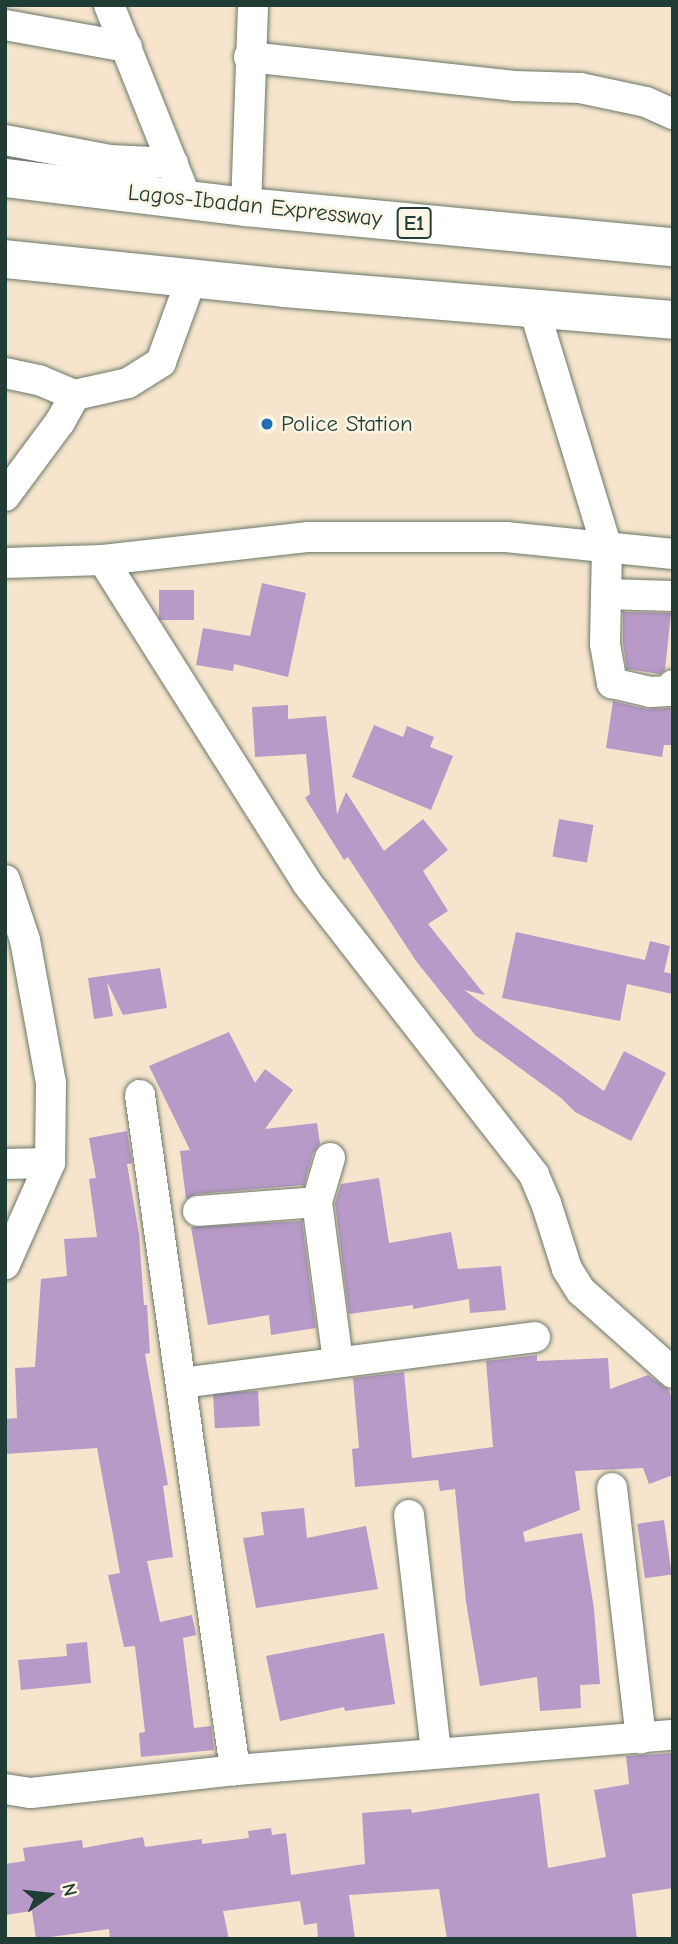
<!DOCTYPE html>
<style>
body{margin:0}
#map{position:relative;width:678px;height:1944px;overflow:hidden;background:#f6e5cc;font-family:"Comic Neue",sans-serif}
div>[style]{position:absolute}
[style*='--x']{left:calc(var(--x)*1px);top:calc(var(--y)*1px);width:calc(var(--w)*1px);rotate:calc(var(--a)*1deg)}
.building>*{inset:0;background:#b79ac7;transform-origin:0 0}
.roads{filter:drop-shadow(0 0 2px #6a7869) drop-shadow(0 0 2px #6a7869)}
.minor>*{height:30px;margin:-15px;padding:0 15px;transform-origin:15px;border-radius:15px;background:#fff}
.highway>*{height:38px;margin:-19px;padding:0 19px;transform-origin:19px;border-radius:19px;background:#fff}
.dots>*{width:19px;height:19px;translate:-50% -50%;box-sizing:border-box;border:4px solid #fcf5e5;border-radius:50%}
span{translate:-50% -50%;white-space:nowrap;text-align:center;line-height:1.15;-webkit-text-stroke:5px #fcf5e5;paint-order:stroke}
.shield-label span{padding:2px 5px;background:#fcf5e5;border:2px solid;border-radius:5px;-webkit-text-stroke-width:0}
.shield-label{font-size:21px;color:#1f3d34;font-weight:700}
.street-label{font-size:23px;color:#1f3d34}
.poi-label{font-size:23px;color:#1f3d34}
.left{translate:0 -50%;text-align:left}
.frame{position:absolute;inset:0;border:7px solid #1f3d34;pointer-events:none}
.north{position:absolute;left:14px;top:1860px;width:70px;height:70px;-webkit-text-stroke:5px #fcf5e5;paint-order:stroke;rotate:76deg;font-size:19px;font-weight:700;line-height:28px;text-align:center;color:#1f3d34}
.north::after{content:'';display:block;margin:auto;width:24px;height:32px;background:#1f3d34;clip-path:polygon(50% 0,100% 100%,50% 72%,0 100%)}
</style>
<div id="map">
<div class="building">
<i style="clip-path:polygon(262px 583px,306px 593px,288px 677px,234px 664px,233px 671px,196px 665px,203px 628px,250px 636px)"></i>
<i style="left:159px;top:590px;width:35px;height:30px"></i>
<i style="clip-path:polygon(623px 612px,671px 613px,665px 670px,660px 674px,627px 669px,623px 643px)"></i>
<i style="clip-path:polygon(613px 701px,646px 709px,673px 708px,673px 745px,664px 745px,662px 757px,606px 748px)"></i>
<i style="clip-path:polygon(288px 705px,288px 719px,326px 716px,337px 814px,346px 792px,384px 851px,423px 819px,448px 850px,423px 871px,448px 911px,428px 924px,485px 995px,464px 990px,604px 1091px,624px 1051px,666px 1073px,631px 1141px,575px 1112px,561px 1098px,476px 1036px,416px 961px,348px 857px,344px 860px,305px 798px,310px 794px,306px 754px,255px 757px,252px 707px)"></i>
<i style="clip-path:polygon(374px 725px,403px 737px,407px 726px,434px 737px,430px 747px,453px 756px,431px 810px,352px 777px)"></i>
<i style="left:559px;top:819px;width:35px;height:38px;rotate:10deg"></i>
<i style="clip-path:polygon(516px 932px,645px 960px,650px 941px,670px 946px,664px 972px,673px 974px,673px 994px,627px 984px,620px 1021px,502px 998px)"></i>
<i style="clip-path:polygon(160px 968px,167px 1008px,123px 1015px,107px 982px,113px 1016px,94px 1019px,88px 978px)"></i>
<i style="clip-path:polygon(229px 1032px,255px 1083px,265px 1069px,293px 1090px,265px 1129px,317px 1123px,320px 1144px,313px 1153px,304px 1185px,197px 1194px,186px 1199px,180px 1151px,190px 1150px,149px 1066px)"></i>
<i style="clip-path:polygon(127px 1131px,132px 1163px,127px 1164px,139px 1234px,144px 1305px,147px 1305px,150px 1353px,145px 1354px,168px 1485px,163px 1486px,173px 1557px,147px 1561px,160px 1622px,192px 1615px,196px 1635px,183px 1638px,194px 1728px,211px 1726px,214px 1750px,141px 1757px,139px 1733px,145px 1732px,135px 1646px,124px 1647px,108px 1575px,120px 1573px,97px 1448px,5px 1454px,5px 1419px,17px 1418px,15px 1368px,35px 1367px,41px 1279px,67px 1276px,64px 1239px,97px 1237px,89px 1179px,96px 1178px,89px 1138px)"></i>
<i style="clip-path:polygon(379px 1178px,389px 1243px,451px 1232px,458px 1269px,501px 1266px,506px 1310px,470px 1313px,469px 1299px,413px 1309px,413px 1305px,349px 1314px,335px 1203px,341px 1184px)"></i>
<i style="clip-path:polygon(302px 1221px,316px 1328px,271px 1335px,269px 1315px,208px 1325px,191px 1227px)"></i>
<i style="clip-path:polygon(537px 1355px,537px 1361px,608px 1358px,610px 1389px,648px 1375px,669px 1390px,673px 1401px,673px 1475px,649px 1484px,643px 1468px,575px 1471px,580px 1510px,523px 1532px,525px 1542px,582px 1533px,594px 1609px,600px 1684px,580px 1685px,581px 1708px,540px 1711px,537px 1677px,480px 1686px,466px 1602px,455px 1489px,440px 1491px,438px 1480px,355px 1487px,352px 1449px,359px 1448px,353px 1378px,404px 1372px,412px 1458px,493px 1447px,486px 1361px)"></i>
<i style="left:258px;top:1391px;width:35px;height:45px;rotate:87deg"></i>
<i style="clip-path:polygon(304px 1508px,307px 1538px,366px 1526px,378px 1589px,256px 1608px,243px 1538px,264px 1535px,261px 1512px)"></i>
<i style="left:664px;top:1520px;width:55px;height:27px;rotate:82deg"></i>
<i style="clip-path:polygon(384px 1633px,395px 1704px,345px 1711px,344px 1707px,280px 1721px,266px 1656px)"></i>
<i style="clip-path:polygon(87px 1642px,91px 1683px,21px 1690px,18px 1660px,67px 1656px,66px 1644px)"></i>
<i style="clip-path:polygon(673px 1753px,673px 1888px,632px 1894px,637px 1939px,447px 1939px,439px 1889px,349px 1895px,355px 1939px,318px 1939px,317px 1923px,304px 1925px,300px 1901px,223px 1911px,229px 1939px,110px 1939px,109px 1929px,36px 1939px,32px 1911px,5px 1915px,5px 1864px,25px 1861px,23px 1848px,82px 1840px,83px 1848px,143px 1837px,145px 1847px,202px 1839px,202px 1844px,249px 1838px,248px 1831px,271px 1828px,272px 1835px,286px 1833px,291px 1875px,365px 1864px,362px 1813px,411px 1809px,412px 1813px,539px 1793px,548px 1868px,606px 1857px,594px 1790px,629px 1784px,626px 1756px)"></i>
</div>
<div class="roads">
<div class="minor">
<i style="--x:109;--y:5;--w:210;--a:68.2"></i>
<i style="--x:5;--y:25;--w:124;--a:10.2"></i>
<i style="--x:249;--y:57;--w:267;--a:6.2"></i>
<i style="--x:514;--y:86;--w:66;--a:1.7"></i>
<i style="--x:580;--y:88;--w:67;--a:12"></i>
<i style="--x:646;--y:102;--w:30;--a:24"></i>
<i style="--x:5;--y:140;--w:107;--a:10.8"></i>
<i style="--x:110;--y:160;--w:63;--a:2.7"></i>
<i style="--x:246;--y:207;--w:202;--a:-88"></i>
<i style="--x:534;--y:309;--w:250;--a:73"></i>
<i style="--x:607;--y:548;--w:96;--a:91.2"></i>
<i style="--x:605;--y:644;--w:40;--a:80"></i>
<i style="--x:612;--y:683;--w:39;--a:13"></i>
<i style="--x:650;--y:692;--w:19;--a:-3"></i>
<i style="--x:669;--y:691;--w:7;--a:-56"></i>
<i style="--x:5;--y:373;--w:35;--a:12"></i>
<i style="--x:39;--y:380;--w:39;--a:23"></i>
<i style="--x:5;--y:496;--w:92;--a:-53.4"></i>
<i style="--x:60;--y:422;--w:31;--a:-61"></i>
<i style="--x:75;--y:395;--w:54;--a:-12.8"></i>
<i style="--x:128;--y:383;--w:39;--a:-32"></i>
<i style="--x:161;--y:362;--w:87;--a:-69.9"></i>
<i style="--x:103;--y:560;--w:382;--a:57.7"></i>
<i style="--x:307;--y:883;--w:370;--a:52.1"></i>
<i style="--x:534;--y:1175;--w:30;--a:67"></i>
<i style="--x:546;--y:1203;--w:69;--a:72.3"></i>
<i style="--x:567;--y:1269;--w:26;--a:58"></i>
<i style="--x:581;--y:1291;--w:123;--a:41.7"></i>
<i style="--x:5;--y:563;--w:98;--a:-1.8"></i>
<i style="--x:103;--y:560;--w:207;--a:-6.4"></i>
<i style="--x:309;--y:537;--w:197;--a:0"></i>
<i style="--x:506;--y:537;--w:168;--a:5.8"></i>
<i style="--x:606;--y:594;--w:67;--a:1.7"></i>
<i style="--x:5;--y:880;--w:63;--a:71.6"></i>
<i style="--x:25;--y:940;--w:145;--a:79.7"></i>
<i style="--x:51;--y:1083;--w:80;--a:90.7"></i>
<i style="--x:50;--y:1163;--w:111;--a:114"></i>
<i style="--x:140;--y:1095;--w:682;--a:81.99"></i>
<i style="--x:330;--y:1158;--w:46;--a:106.5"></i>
<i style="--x:317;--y:1202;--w:160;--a:82.5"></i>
<i style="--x:5;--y:1164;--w:45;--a:-1.3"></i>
<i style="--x:198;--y:1211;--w:119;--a:-4.3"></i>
<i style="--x:182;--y:1383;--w:356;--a:-7.4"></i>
<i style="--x:612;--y:1488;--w:252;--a:83.4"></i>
<i style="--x:409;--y:1515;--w:239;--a:83.5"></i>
<i style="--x:5;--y:1789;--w:26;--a:9"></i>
<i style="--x:31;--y:1793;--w:205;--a:-6.4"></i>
<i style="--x:235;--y:1770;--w:439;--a:-4.6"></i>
</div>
<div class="highway">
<i style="--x:5;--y:178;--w:243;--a:6.9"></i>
<i style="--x:246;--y:207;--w:429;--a:5.4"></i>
<i style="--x:5;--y:259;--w:281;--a:5.9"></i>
<i style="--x:285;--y:288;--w:389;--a:4.7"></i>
</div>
</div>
<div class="dots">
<i style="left:267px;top:424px;background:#1f6fb2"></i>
</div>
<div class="shield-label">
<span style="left:414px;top:223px">E1</span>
</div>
<div class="street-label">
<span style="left:255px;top:206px;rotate:6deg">Lagos-Ibadan Expressway</span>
</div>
<div class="poi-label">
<span class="left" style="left:281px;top:424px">Police Station</span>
</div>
<div class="frame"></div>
<div class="north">N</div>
</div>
